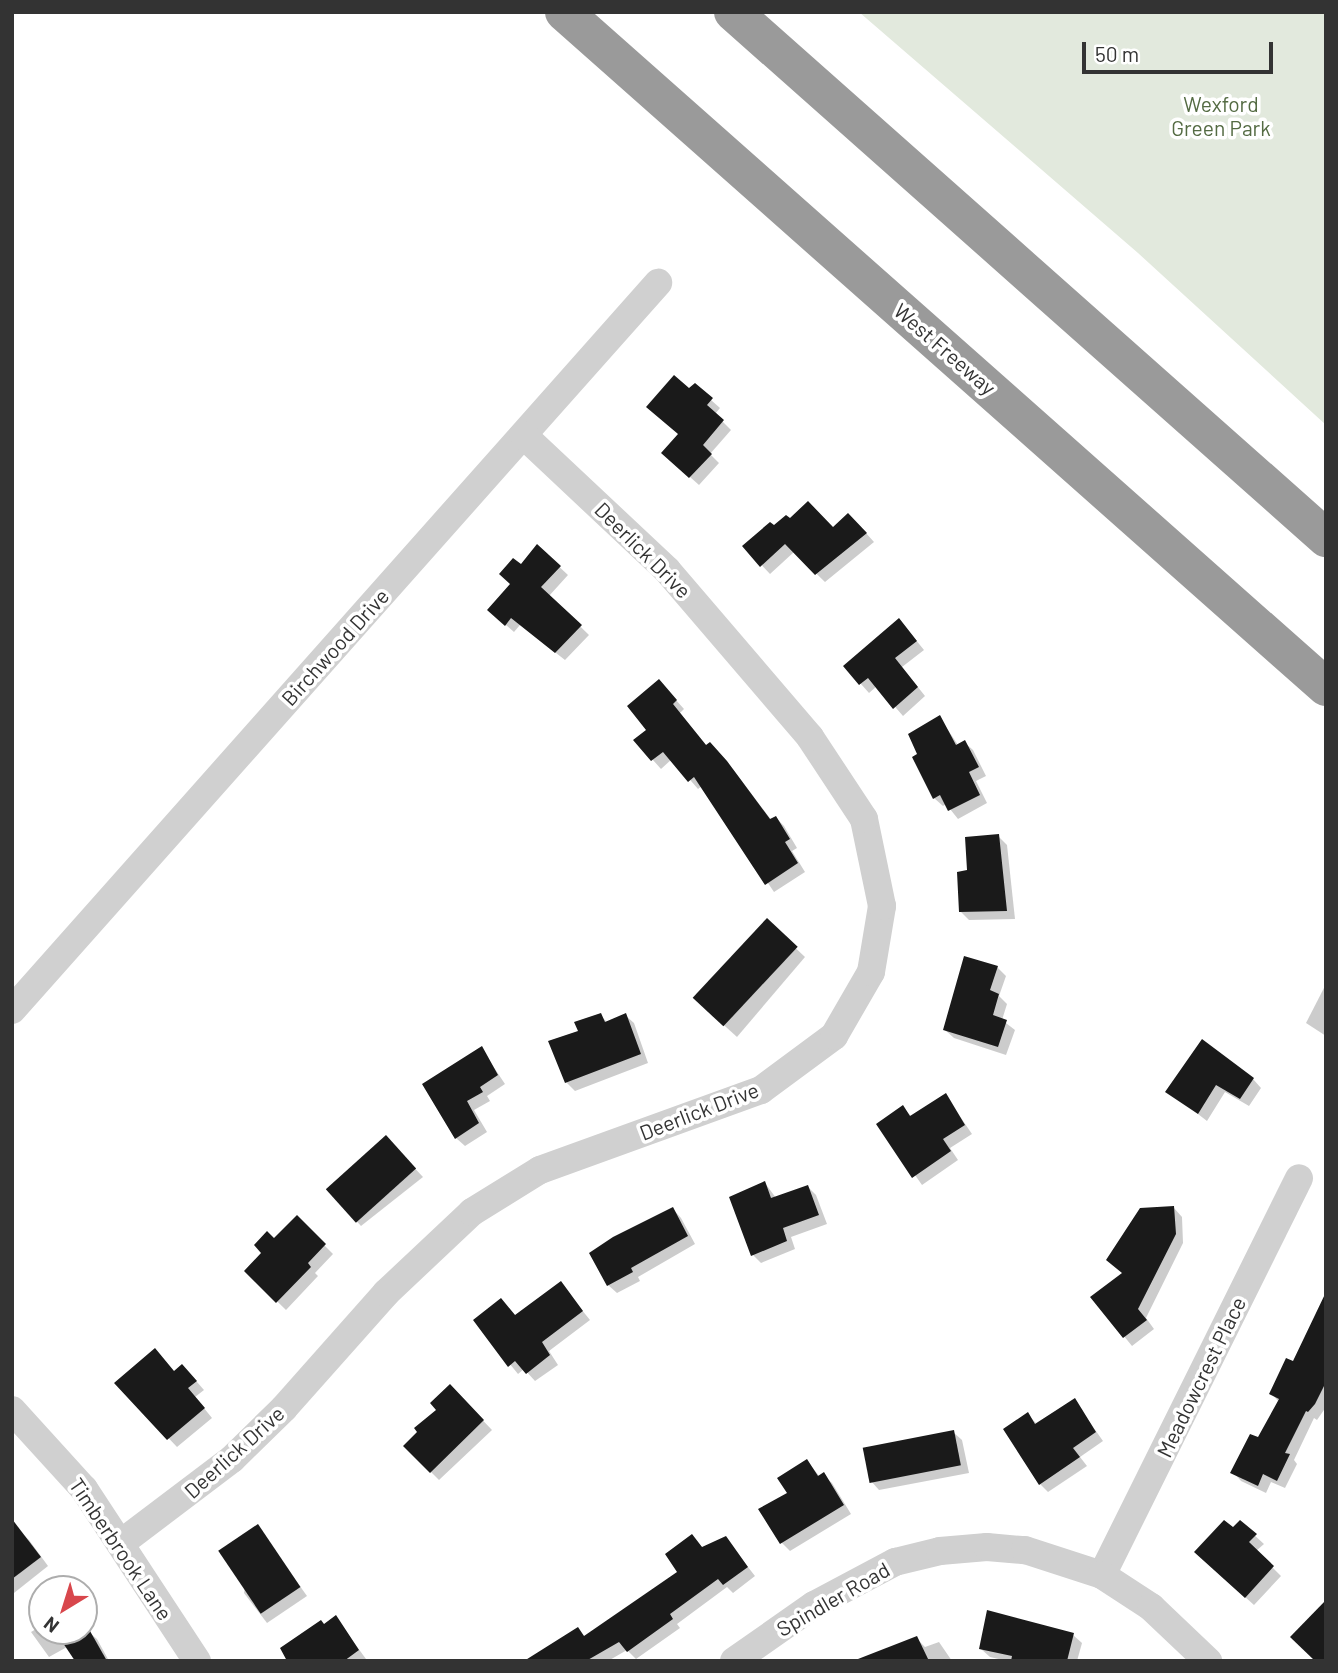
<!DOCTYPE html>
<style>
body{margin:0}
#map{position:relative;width:1338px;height:1673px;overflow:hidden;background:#fff;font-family:Barlow,sans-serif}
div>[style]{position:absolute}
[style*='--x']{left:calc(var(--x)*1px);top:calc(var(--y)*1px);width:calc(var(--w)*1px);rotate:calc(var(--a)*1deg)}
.green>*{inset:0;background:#e2e9dd}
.shadow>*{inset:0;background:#0003}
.building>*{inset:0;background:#1a1a1a;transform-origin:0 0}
.street>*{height:28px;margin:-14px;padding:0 14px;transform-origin:14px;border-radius:14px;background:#d0d0d0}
.highway>*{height:38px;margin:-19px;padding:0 19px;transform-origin:19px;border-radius:19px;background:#9a9a9a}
span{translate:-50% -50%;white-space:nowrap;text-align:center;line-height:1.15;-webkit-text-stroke:7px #fff;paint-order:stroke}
.park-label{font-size:21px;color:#546b43}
.street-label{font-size:21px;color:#333}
.frame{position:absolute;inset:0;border:14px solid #333;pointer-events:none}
.north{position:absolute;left:28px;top:1575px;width:70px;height:70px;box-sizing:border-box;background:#fff;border:2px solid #adadad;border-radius:50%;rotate:218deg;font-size:19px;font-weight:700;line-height:28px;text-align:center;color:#333}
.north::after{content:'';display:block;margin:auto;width:24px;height:32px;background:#d8474c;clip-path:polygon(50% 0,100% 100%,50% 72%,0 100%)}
.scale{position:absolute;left:1082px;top:42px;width:191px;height:32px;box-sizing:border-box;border:4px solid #333;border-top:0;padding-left:9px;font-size:21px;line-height:24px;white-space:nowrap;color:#333;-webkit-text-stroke:5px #fff;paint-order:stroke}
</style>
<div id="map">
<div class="green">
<i style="clip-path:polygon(859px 12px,1326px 12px,1326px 425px,1138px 253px)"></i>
</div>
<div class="shadow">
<i style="clip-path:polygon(689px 391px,711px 400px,720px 408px,715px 414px,731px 430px,710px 454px,719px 463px,699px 485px,672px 461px)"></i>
<i style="clip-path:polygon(857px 523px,874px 542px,825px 582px,794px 552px,770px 574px,744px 546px,774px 528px,833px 529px)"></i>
<i style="clip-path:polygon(538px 547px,568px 575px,549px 596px,589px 635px,565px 660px,520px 625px,514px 632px,498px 618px,512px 585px)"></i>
<i style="clip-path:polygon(907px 629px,924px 650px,902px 667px,925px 696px,903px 716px,877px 686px,869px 693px,845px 666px)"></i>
<i style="clip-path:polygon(667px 690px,684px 709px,680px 713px,707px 746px,718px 752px,735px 772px,772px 821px,776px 818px,784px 826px,797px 848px,792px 851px,805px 872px,774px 892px,702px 786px,698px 789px,672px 759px,661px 769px,636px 741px,649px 730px)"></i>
<i style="clip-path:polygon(940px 718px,958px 745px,964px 742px,973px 750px,986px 776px,976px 781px,987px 803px,958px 819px,946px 804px,943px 806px,934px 798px,919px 755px)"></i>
<i style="clip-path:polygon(998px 836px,1007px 845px,1015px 919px,969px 920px,960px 911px,969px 871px)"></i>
<i style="clip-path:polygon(767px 921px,805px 957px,737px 1037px,705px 1008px)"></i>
<i style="clip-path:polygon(997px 967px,1006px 976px,999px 996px,1007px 1004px,1002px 1020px,1015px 1030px,1006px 1055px,954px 1038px,945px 1030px)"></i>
<i style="clip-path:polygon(1326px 984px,1326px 1036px,1306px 1023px)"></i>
<i style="clip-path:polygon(600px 1015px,608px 1023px,625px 1015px,634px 1023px,648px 1063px,575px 1091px,566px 1082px,581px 1032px)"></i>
<i style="clip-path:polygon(481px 1048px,505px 1084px,487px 1096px,490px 1101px,474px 1110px,487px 1132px,465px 1146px,456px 1138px)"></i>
<i style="clip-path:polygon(1253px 1079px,1261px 1088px,1249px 1106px,1225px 1092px,1207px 1121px,1168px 1091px)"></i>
<i style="clip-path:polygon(946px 1096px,972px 1134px,950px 1148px,958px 1160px,922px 1185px,879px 1124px,903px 1108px,912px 1117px)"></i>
<i style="clip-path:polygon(394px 1146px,423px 1177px,361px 1226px,327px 1189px)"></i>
<i style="clip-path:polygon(765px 1183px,776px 1198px,808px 1187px,816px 1195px,827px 1224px,791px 1237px,795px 1249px,761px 1263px,753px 1255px)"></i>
<i style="clip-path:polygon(1174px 1208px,1182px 1217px,1183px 1243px,1146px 1318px,1154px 1329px,1132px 1346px,1092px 1297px,1123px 1273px)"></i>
<i style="clip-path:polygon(673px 1209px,681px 1218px,695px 1244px,638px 1277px,640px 1281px,617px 1293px,608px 1285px)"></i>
<i style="clip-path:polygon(297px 1218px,333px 1254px,315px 1273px,318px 1276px,286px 1310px,246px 1271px)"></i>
<i style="clip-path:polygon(560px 1283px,590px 1320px,549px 1351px,558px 1365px,535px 1381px,524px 1369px,518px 1374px,475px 1321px,509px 1308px,516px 1316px)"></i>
<i style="clip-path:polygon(1326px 1299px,1326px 1407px,1317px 1420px,1314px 1418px,1294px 1460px,1297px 1464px,1285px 1488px,1271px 1482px,1266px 1493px,1241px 1481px,1233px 1472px,1259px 1439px,1279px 1402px,1271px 1393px,1294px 1364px)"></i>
<i style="clip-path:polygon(174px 1372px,190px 1374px,204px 1390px,195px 1397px,212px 1418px,177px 1447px,116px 1383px)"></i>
<i style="clip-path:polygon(450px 1386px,492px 1430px,439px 1480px,405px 1446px,438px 1410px)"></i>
<i style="clip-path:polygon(1074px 1400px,1103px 1441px,1080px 1457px,1087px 1466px,1048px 1492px,1040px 1484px,1028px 1415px,1036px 1423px)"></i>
<i style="clip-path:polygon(953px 1432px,962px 1440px,969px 1473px,879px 1490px,871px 1481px)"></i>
<i style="clip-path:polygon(807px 1461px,820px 1477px,823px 1475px,832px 1483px,851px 1514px,790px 1551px,782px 1543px,789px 1494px)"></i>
<i style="clip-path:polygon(1240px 1522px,1264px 1544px,1256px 1551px,1281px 1576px,1254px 1605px,1205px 1561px)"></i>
<i style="clip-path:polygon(12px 1525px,29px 1540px,48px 1566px,14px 1593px)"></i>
<i style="clip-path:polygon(257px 1526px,307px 1596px,267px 1623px,244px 1593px)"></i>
<i style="clip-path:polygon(692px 1537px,703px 1548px,726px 1539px,755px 1576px,733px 1593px,727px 1587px,677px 1624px,680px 1628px,636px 1659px,627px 1650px,608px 1661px,539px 1661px,577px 1629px,585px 1637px,680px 1572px)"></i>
<i style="clip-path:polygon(42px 1612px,42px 1631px,84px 1631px,84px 1628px,97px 1639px,109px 1661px,77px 1661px,67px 1647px,49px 1657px,31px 1632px,41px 1626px,34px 1617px)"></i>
<i style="clip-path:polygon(336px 1618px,366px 1659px,289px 1661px,325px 1626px)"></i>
<i style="clip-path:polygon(1073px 1635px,1082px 1643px,1077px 1661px,1007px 1661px,990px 1657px,981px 1649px)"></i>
<i style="clip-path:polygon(916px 1638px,925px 1647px,939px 1642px,952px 1661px,862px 1661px)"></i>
</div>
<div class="building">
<i style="clip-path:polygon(674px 375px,689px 388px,695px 383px,713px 398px,707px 405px,724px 420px,703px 445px,712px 454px,689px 478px,661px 453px,678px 434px,646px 407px)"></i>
<i style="clip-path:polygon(808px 501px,833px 527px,848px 513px,867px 533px,815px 575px,785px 544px,760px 567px,742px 546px,770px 522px,774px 525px,786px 515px,790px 518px)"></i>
<i style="clip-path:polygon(537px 544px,561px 566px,541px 587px,582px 625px,555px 653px,511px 618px,505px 626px,487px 610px,510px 584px,499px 574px,513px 558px,521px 564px)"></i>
<i style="clip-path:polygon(899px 618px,917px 641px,895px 658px,918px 687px,893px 709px,868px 678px,859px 685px,843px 666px)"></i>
<i style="clip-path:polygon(659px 679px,677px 700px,673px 704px,706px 745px,710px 742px,727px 761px,770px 819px,776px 816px,790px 839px,785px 842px,798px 863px,765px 885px,694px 777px,688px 782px,663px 752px,651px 761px,633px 740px,646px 730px,627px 706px)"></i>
<i style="clip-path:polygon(940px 715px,956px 745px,965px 740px,979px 767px,969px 772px,980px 795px,948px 811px,940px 795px,933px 799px,912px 757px,917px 754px,908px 734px)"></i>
<i style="clip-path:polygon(999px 834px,1007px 911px,959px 912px,957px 872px,967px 870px,965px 837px)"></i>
<i style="left:767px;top:918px;width:42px;height:109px;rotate:43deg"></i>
<i style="clip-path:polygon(964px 956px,998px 966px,990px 990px,999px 994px,993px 1015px,1007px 1020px,998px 1047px,943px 1030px)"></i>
<i style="clip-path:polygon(601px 1013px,605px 1022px,626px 1013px,641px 1054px,565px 1083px,548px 1041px,578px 1031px,574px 1022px)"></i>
<i style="clip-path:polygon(1202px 1039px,1254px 1078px,1240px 1099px,1216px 1085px,1198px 1114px,1165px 1092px)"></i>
<i style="clip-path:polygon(482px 1046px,498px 1075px,480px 1087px,483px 1092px,467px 1101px,479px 1123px,455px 1139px,422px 1084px)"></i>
<i style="clip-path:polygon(946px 1093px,965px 1125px,943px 1139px,951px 1151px,912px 1178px,876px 1124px,903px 1105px,910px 1116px)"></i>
<i style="left:386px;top:1135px;width:45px;height:81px;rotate:48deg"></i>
<i style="clip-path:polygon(765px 1181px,771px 1198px,808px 1185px,819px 1215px,783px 1228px,787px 1241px,751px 1256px,729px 1197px)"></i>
<i style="clip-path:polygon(1174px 1206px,1176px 1234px,1138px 1309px,1147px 1320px,1123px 1338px,1090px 1297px,1122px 1273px,1106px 1260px,1140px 1208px)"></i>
<i style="clip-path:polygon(673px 1207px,688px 1236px,631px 1268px,633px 1272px,607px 1286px,589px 1253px,613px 1237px)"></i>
<i style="clip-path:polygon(297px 1215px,326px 1244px,308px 1263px,311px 1267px,276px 1303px,244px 1271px,261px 1253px,254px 1245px,267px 1231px,274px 1238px)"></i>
<i style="clip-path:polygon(561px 1281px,583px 1311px,542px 1342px,550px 1355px,526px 1374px,515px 1361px,508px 1367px,473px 1320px,501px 1298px,515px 1315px)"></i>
<i style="clip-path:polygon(1326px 1292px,1326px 1382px,1315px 1404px,1308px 1412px,1306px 1411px,1285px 1453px,1290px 1454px,1277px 1481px,1263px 1474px,1258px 1486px,1230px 1473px,1250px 1434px,1258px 1437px,1279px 1399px,1269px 1394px,1286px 1358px,1293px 1361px)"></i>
<i style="clip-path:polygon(155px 1348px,174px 1371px,182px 1364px,197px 1381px,188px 1388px,205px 1408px,167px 1440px,114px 1383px)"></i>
<i style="clip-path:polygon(450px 1384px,484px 1420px,430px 1473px,403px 1446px,417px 1432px,414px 1428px,436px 1410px,430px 1403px)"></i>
<i style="clip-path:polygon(1075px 1398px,1096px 1432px,1073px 1448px,1080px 1457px,1039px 1485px,1003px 1429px,1028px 1412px,1035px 1424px)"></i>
<i style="left:954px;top:1430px;width:36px;height:93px;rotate:79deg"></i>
<i style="clip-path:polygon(807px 1459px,818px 1476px,824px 1472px,844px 1505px,780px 1544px,758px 1509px,787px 1493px,777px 1478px)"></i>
<i style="clip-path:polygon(12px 1519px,41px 1557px,12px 1579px)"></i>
<i style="clip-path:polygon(1224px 1520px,1233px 1527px,1240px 1520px,1257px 1534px,1249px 1542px,1274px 1566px,1245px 1598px,1194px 1552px)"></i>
<i style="left:258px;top:1524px;width:76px;height:48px;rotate:56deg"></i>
<i style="clip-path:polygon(692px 1534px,702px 1547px,726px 1536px,748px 1567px,723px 1585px,718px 1579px,670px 1614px,673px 1619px,627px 1652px,619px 1642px,586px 1661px,524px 1661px,578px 1627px,584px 1636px,677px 1572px,665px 1554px)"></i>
<i style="clip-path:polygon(1326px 1600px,1326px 1661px,1315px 1661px,1290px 1637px)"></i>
<i style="clip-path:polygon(987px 1610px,1074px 1633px,1067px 1661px,1011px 1661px,1012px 1656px,979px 1649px)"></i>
<i style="clip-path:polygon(336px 1615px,359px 1650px,344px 1661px,287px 1661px,280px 1648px,321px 1620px,324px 1624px)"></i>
<i style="clip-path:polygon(55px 1631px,90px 1631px,107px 1661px,75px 1661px)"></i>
<i style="clip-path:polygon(917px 1636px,929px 1661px,858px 1661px,858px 1659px)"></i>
</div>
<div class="street">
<i style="--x:12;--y:1010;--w:973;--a:-48.38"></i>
<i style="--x:12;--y:1410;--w:107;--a:47.7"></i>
<i style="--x:84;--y:1489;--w:206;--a:56.7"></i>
<i style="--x:121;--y:1543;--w:139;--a:-37.1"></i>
<i style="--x:232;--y:1459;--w:73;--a:-44.4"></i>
<i style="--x:284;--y:1408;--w:154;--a:-48.4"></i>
<i style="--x:386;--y:1293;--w:118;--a:-43.3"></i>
<i style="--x:472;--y:1212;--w:80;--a:-31.7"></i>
<i style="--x:540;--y:1170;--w:235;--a:-19.9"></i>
<i style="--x:761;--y:1090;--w:91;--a:-36.5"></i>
<i style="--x:834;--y:1036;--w:74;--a:-60"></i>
<i style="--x:871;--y:972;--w:67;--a:-80.5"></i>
<i style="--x:882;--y:906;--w:89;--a:-101.7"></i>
<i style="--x:864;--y:819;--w:98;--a:-123.4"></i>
<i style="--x:810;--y:737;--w:220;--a:-130.6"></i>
<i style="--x:667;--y:570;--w:197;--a:-136.8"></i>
<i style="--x:1102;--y:1575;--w:443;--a:-63.6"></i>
<i style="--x:734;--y:1661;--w:98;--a:-35"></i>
<i style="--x:814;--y:1605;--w:92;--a:-28"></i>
<i style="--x:895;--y:1562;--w:46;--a:-13.7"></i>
<i style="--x:940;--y:1551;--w:47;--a:-4.9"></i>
<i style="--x:987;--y:1547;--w:38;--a:5"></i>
<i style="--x:1025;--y:1550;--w:81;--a:18"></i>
<i style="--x:1102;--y:1575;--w:59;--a:33.1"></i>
<i style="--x:1151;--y:1607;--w:79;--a:43.5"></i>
</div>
<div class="highway">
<i style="--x:564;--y:12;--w:1018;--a:41.54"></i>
<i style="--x:733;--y:12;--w:793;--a:41.57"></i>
</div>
<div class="park-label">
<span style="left:1221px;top:116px">Wexford<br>Green Park</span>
</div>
<div class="street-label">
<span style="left:945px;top:349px;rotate:41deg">West Freeway</span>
<span style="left:643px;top:550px;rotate:45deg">Deerlick Drive</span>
<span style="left:335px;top:647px;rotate:-48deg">Birchwood Drive</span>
<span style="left:699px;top:1111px;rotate:-21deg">Deerlick Drive</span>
<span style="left:1201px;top:1377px;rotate:-64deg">Meadowcrest Place</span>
<span style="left:234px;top:1452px;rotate:-42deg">Deerlick Drive</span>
<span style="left:121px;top:1549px;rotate:56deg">Timberbrook Lane</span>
<span style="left:833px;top:1599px;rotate:-30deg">Spindler Road</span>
</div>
<div class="frame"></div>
<div class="north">N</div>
<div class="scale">50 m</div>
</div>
